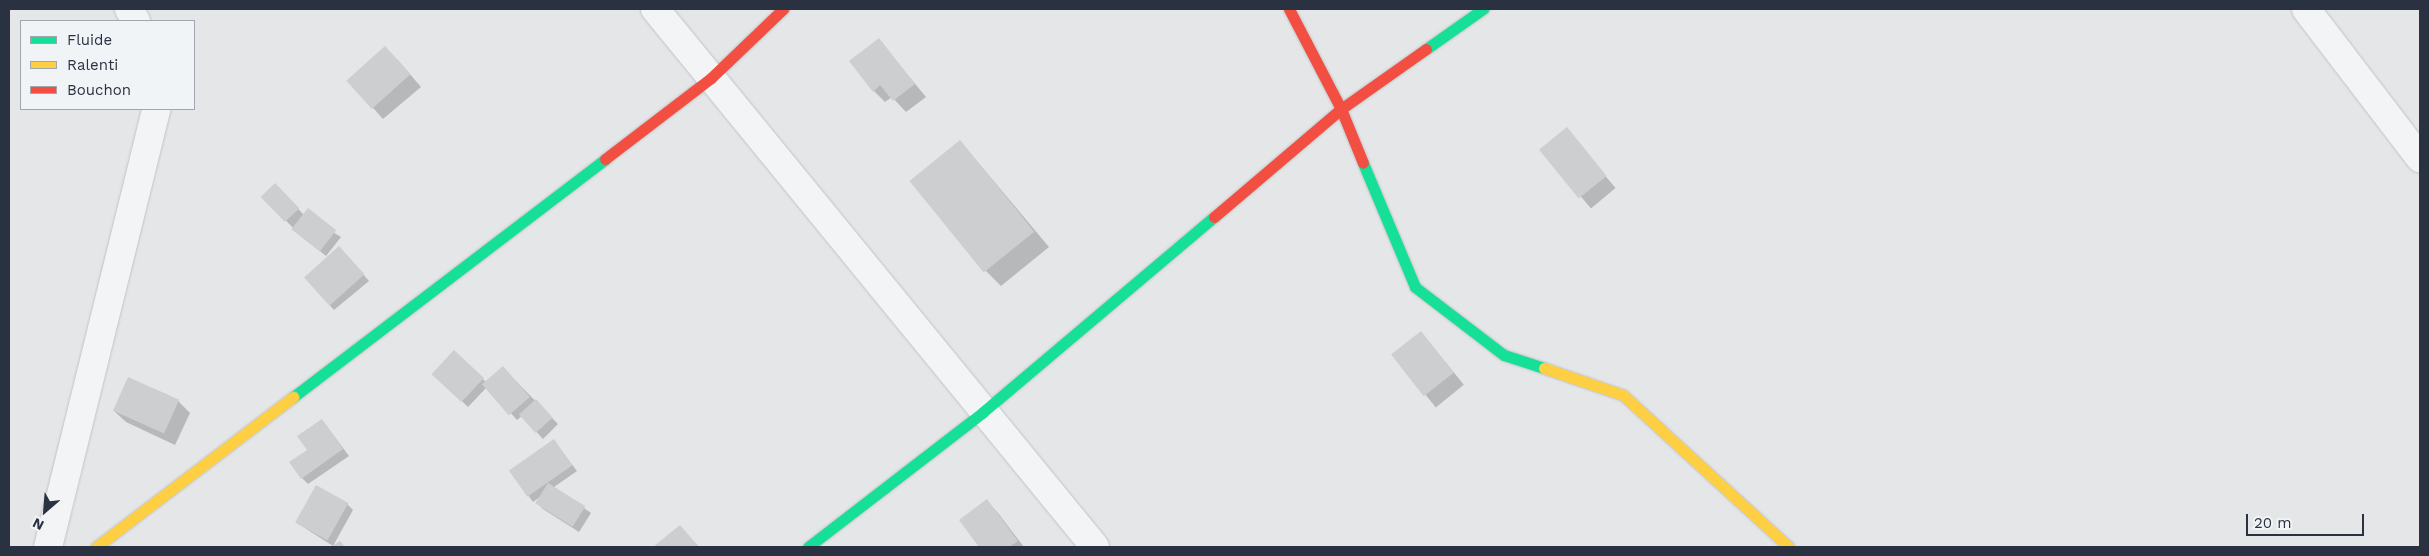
<!DOCTYPE html>
<style>
body{margin:0}
#map{position:relative;width:2429px;height:556px;overflow:hidden;background:#e4e6e8;font-family:"Work Sans",sans-serif}
div>[style]{position:absolute}
[style*='--x']{left:calc(var(--x)*1px);top:calc(var(--y)*1px);width:calc(var(--w)*1px);rotate:calc(var(--a)*1deg)}
.shadow>*{inset:0;background:#0003;transform-origin:0 0}
.building>*{inset:0;background:#ccced0;transform-origin:0 0}
.roads{filter:drop-shadow(0 0 1px #c2c4c6) drop-shadow(0 0 1px #c2c4c6)}
.street>*{height:28px;margin:-14px;padding:0 14px;transform-origin:14px;border-radius:14px;background:#f2f4f5}
.fast>*{height:11px;margin:-5.5px;padding:0 5.5px;transform-origin:5.5px;border-radius:5.5px;background:#16e098}
.slow>*{height:11px;margin:-5.5px;padding:0 5.5px;transform-origin:5.5px;border-radius:5.5px;background:#ffcf43}
.jam>*{height:11px;margin:-5.5px;padding:0 5.5px;transform-origin:5.5px;border-radius:5.5px;background:#f24e42}
span{translate:-50% -50%;white-space:nowrap;text-align:center;line-height:1.15;-webkit-text-stroke:4px #f1f4f7;paint-order:stroke}
.frame{position:absolute;inset:0;border:10px solid #2a3242;pointer-events:none}
.legend{position:absolute;left:20px;top:20px;width:175px;height:90px;box-sizing:border-box;background:#f1f4f7;border:1px solid #a1a6af;margin:0;padding:6px 9px;list-style:none;font-size:15px;color:#2a3242}
.legend li{display:flex;align-items:center;gap:10px;height:25px}
.legend b{width:25px;border:1px solid #a1a6af}
.north{position:absolute;left:20px;top:486px;width:50px;height:50px;-webkit-text-stroke:4px #f1f4f7;paint-order:stroke;rotate:207deg;font-size:14px;font-weight:700;line-height:20px;text-align:center;color:#2a3242}
.north::after{content:'';display:block;margin:auto;width:18px;height:22px;background:#2a3242;clip-path:polygon(50% 0,100% 100%,50% 72%,0 100%)}
.scale{position:absolute;left:2246px;top:514px;width:118px;height:22px;box-sizing:border-box;border:2px solid #2a3242;border-top:0;padding-left:6px;font-size:15px;line-height:18px;white-space:nowrap;color:#2a3242;-webkit-text-stroke:4px #f1f4f7;paint-order:stroke}
</style>
<div id="map">
<div class="shadow">
<i style="clip-path:polygon(879px 40px,926px 97px,906px 112px,892px 97px,885px 102px,874px 91px)"></i>
<i style="clip-path:polygon(397px 59px,421px 87px,383px 119px,348px 80px)"></i>
<i style="left:1566px;top:129px;width:77px;height:32px;rotate:50deg"></i>
<i style="clip-path:polygon(960px 141px,1049px 247px,1001px 286px,986px 271px)"></i>
<i style="clip-path:polygon(275px 185px,304px 215px,341px 237px,326px 256px,299px 234px,263px 197px)"></i>
<i style="clip-path:polygon(345px 254px,369px 281px,334px 310px,305px 277px)"></i>
<i style="left:1421px;top:332px;width:68px;height:36px;rotate:51deg"></i>
<i style="clip-path:polygon(454px 352px,486px 382px,509px 374px,558px 424px,543px 439px,522px 416px,517px 420px,487px 387px,468px 407px,434px 374px)"></i>
<i style="clip-path:polygon(178px 401px,190px 413px,175px 445px,126px 422px,114px 411px)"></i>
<i style="clip-path:polygon(322px 420px,349px 456px,308px 484px,302px 478px,309px 450px)"></i>
<i style="clip-path:polygon(554px 441px,577px 471px,554px 487px,591px 513px,579px 532px,543px 509px,537px 503px,541px 496px,533px 502px,510px 471px)"></i>
<i style="clip-path:polygon(987px 501px,998px 513px,1024px 547px,981px 547px,960px 520px)"></i>
<i style="clip-path:polygon(347px 504px,353px 510px,333px 546px,297px 523px)"></i>
<i style="clip-path:polygon(680px 527px,699px 547px,655px 547px)"></i>
</div>
<div class="building">
<i style="clip-path:polygon(879px 38px,915px 84px,893px 101px,880px 85px,873px 92px,849px 61px)"></i>
<i style="left:385px;top:46px;width:38px;height:52px;rotate:48deg"></i>
<i style="left:1567px;top:127px;width:63px;height:36px;rotate:51deg"></i>
<i style="left:960px;top:140px;width:118px;height:65px;rotate:51deg"></i>
<i style="left:275px;top:183px;width:35px;height:20px;rotate:46deg"></i>
<i style="left:308px;top:208px;width:36px;height:27px;rotate:38deg"></i>
<i style="left:339px;top:246px;width:38px;height:47px;rotate:48deg"></i>
<i style="left:1421px;top:331px;width:53px;height:38px;rotate:52deg"></i>
<i style="left:454px;top:350px;width:41px;height:33px;rotate:43deg"></i>
<i style="left:503px;top:366px;width:41px;height:28px;rotate:49deg"></i>
<i style="left:128px;top:377px;width:56px;height:37px;rotate:24deg"></i>
<i style="left:536px;top:399px;width:25px;height:23px;rotate:48deg"></i>
<i style="clip-path:polygon(322px 419px,343px 449px,301px 479px,289px 462px,307px 450px,297px 436px)"></i>
<i style="left:554px;top:439px;width:32px;height:55px;rotate:55deg"></i>
<i style="left:548px;top:483px;width:44px;height:24px;rotate:32deg"></i>
<i style="left:316px;top:485px;width:37px;height:43px;rotate:29deg"></i>
<i style="clip-path:polygon(987px 499px,1018px 541px,1009px 547px,979px 547px,959px 520px)"></i>
<i style="clip-path:polygon(680px 525px,699px 547px,653px 547px)"></i>
<i style="clip-path:polygon(340px 541px,345px 547px,331px 547px)"></i>
</div>
<div class="roads">
<div class="street">
<i style="--x:129;--y:9;--w:14;--a:60"></i>
<i style="--x:655;--y:9;--w:695;--a:50.72"></i>
<i style="--x:2306;--y:9;--w:188;--a:52.6"></i>
<i style="--x:48;--y:547;--w:451;--a:-76.1"></i>
</div>
<div class="fast">
<i style="--x:1426;--y:49;--w:70;--a:-35.1"></i>
<i style="--x:1363;--y:163;--w:134;--a:67.2"></i>
<i style="--x:1415;--y:287;--w:112;--a:37.4"></i>
<i style="--x:1504;--y:355;--w:42;--a:18"></i>
<i style="--x:293;--y:397;--w:392;--a:-37.3"></i>
<i style="--x:808;--y:547;--w:221;--a:-37.6"></i>
<i style="--x:983;--y:412;--w:302;--a:-40.2"></i>
</div>
<div class="slow">
<i style="--x:1544;--y:368;--w:83;--a:18.9"></i>
<i style="--x:1623;--y:395;--w:225;--a:42.5"></i>
<i style="--x:96;--y:547;--w:248;--a:-37.3"></i>
</div>
<div class="jam">
<i style="--x:1289;--y:9;--w:113;--a:62.5"></i>
<i style="--x:1341;--y:109;--w:58;--a:67.8"></i>
<i style="--x:605;--y:159;--w:133;--a:-37.4"></i>
<i style="--x:711;--y:78;--w:100;--a:-43.8"></i>
<i style="--x:1214;--y:217;--w:167;--a:-40.4"></i>
<i style="--x:1341;--y:109;--w:104;--a:-35.2"></i>
</div>
</div>
<div class="frame"></div>
<ul class="legend">
<li><b style="height:6px;background:#16e098"></b>Fluide</li>
<li><b style="height:6px;background:#ffcf43"></b>Ralenti</li>
<li><b style="height:6px;background:#f24e42"></b>Bouchon</li>
</ul>
<div class="north">N</div>
<div class="scale">20 m</div>
</div>
